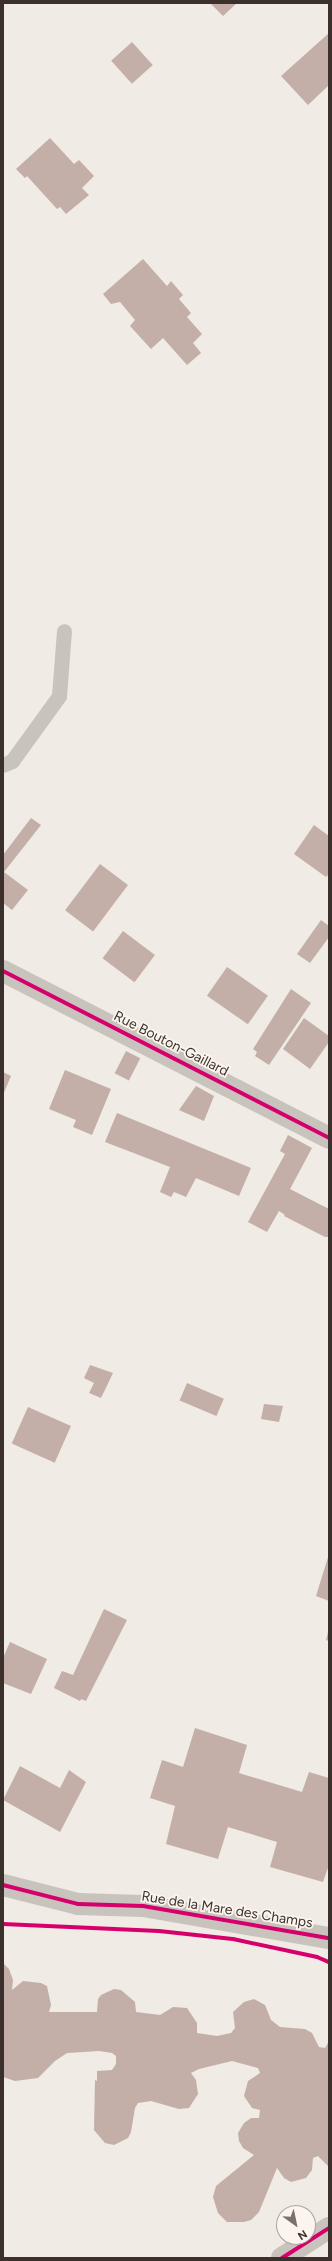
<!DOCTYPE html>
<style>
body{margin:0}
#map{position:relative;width:332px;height:2261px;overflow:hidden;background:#f0ebe5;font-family:Figtree,sans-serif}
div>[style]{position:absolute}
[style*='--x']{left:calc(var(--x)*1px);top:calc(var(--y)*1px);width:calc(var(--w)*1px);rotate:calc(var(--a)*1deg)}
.building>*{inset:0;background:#c3afa7;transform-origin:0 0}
.lane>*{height:15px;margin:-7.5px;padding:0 7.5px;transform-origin:7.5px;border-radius:7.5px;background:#c9c3be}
.street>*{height:22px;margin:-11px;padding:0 11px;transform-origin:11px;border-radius:11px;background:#c9c3be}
.cycleway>*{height:4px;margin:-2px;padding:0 2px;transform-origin:2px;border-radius:2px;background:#d6006c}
span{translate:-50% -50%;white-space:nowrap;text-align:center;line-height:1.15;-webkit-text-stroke:3.5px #fbf5ee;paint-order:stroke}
.street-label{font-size:14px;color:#3b302b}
.frame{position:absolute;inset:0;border:4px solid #3b302b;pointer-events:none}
.north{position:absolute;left:276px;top:2205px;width:40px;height:40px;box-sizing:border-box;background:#fbf5ee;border:1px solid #aea6a0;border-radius:50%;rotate:147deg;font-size:11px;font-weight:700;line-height:16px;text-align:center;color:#3b302b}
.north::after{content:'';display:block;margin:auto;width:14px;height:18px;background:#7a716c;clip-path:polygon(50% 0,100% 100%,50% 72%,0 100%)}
</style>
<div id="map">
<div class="building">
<i style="clip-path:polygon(210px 3px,237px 3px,223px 16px)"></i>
<i style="clip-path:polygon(329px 33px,329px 85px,308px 105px,281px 76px)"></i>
<i style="left:132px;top:42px;width:31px;height:28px;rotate:48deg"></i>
<i style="clip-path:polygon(50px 138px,74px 164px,79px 160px,94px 176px,82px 188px,89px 195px,66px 214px,60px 207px,57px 209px,27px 176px,25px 178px,16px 169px)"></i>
<i style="clip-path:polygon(143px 259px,167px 286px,171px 281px,183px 295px,179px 299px,191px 313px,187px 317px,202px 334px,193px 343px,201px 353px,187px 365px,163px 338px,151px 349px,130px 326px,135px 320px,120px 302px,111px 304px,103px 294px)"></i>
<i style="clip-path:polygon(31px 818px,41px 825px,4px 872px,28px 890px,12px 910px,3px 903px,3px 855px)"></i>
<i style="clip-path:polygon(314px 825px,329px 836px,329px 874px,326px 877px,294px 854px)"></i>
<i style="left:100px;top:864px;width:35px;height:58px;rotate:37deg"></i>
<i style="clip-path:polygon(321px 920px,329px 926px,329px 937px,310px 963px,297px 954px)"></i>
<i style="left:123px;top:931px;width:40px;height:34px;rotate:37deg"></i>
<i style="left:227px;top:967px;width:50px;height:35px;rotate:35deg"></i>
<i style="clip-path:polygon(291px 989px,311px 1003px,269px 1065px,255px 1056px,257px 1052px,253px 1049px)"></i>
<i style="clip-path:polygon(304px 1018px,329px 1036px,329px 1042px,310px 1069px,283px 1049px)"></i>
<i style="left:126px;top:1051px;width:16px;height:25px;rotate:27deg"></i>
<i style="clip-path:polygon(65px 1070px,111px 1089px,92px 1135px,73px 1127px,76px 1120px,49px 1109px)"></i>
<i style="clip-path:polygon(3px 1072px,11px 1076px,3px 1095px)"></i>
<i style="clip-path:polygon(196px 1086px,214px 1096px,204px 1121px,179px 1110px)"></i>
<i style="clip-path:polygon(117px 1113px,251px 1168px,239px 1196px,196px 1178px,186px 1197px,174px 1192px,171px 1197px,160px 1192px,170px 1167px,105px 1142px)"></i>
<i style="clip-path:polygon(288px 1135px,312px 1148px,290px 1189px,329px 1209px,329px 1237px,325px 1237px,284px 1216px,285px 1215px,279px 1211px,267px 1232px,248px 1222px,285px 1154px,280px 1151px)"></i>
<i style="clip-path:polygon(90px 1365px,113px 1373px,101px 1398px,89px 1393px,94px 1383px,84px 1378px)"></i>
<i style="left:187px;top:1383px;width:40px;height:19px;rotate:23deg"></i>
<i style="clip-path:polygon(264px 1404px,283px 1406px,279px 1422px,261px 1419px)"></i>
<i style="left:28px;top:1407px;width:47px;height:40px;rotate:24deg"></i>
<i style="clip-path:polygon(329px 1554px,329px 1601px,316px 1596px)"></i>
<i style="clip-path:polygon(104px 1609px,127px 1620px,86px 1701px,81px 1699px,80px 1701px,54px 1688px,62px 1671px,73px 1675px)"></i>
<i style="clip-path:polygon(328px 1632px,329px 1632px,329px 1641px,326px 1640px)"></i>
<i style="clip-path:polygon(10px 1642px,47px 1659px,31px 1694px,3px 1683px,3px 1658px)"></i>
<i style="clip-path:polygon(195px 1728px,247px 1745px,239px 1773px,302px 1792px,309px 1772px,329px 1778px,329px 1865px,323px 1882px,270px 1867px,277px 1842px,228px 1827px,218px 1859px,166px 1844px,175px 1806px,150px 1798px,162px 1760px,183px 1767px)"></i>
<i style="clip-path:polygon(20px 1766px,60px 1788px,69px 1770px,86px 1782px,60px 1832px,3px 1800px)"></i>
<i style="clip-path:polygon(3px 1963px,9px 1969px,13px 1980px,12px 1990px,23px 1981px,41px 1983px,47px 1986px,51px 2005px,49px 2012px,97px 2012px,98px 1999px,101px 1995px,114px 1989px,121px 1990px,135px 2002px,136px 2012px,160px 2015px,173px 2007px,187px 2008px,197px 2023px,197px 2033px,217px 2036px,231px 2033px,235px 2028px,233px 2012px,244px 2002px,254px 1999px,265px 2005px,271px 2020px,280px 2027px,305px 2029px,312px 2033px,319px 2047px,325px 2048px,329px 2041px,329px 2167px,318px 2156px,313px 2158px,312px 2170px,306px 2178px,291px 2182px,284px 2178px,277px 2168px,259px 2212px,251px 2220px,244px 2222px,227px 2222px,218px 2213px,213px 2197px,216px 2186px,254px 2155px,243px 2148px,239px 2141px,238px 2133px,244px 2123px,251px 2118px,259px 2118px,260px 2110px,252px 2108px,244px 2096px,248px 2081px,260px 2073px,258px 2068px,232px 2061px,199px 2069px,191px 2073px,196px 2080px,198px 2094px,189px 2108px,179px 2109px,151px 2101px,138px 2103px,135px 2108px,131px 2132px,128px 2138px,114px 2145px,105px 2143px,94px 2130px,95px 2080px,97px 2081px,97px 2071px,112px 2070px,116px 2064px,116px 2056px,112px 2053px,99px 2051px,67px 2053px,55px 2061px,38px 2078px,15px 2081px,3px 2077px)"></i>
</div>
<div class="lane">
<i style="--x:3;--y:765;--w:10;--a:-24"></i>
<i style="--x:12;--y:761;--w:80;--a:-54.1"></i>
<i style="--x:59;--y:696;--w:65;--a:-85.6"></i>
</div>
<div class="street">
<i style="--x:3;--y:971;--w:366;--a:27.1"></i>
<i style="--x:3;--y:1885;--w:77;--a:14.2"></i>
<i style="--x:78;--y:1904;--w:65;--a:1.8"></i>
<i style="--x:143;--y:1906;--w:189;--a:9.8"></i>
<i style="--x:282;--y:2258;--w:56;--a:-32.6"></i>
</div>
<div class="cycleway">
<i style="--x:3;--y:971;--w:366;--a:27.1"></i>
<i style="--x:3;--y:1885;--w:77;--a:14.2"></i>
<i style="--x:78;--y:1904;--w:65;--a:1.8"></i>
<i style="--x:143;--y:1906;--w:189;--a:9.8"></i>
<i style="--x:3;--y:1924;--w:156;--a:2.6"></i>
<i style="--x:159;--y:1931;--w:74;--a:6.2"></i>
<i style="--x:233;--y:1939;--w:86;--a:12.1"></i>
<i style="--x:317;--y:1957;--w:13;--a:23"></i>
<i style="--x:282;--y:2258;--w:56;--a:-32.6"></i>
</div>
<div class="street-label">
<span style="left:171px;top:1044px;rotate:27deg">Rue Bouton-Gaillard</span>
<span style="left:227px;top:1910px;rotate:9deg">Rue de la Mare des Champs</span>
</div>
<div class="frame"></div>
<div class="north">N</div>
</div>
